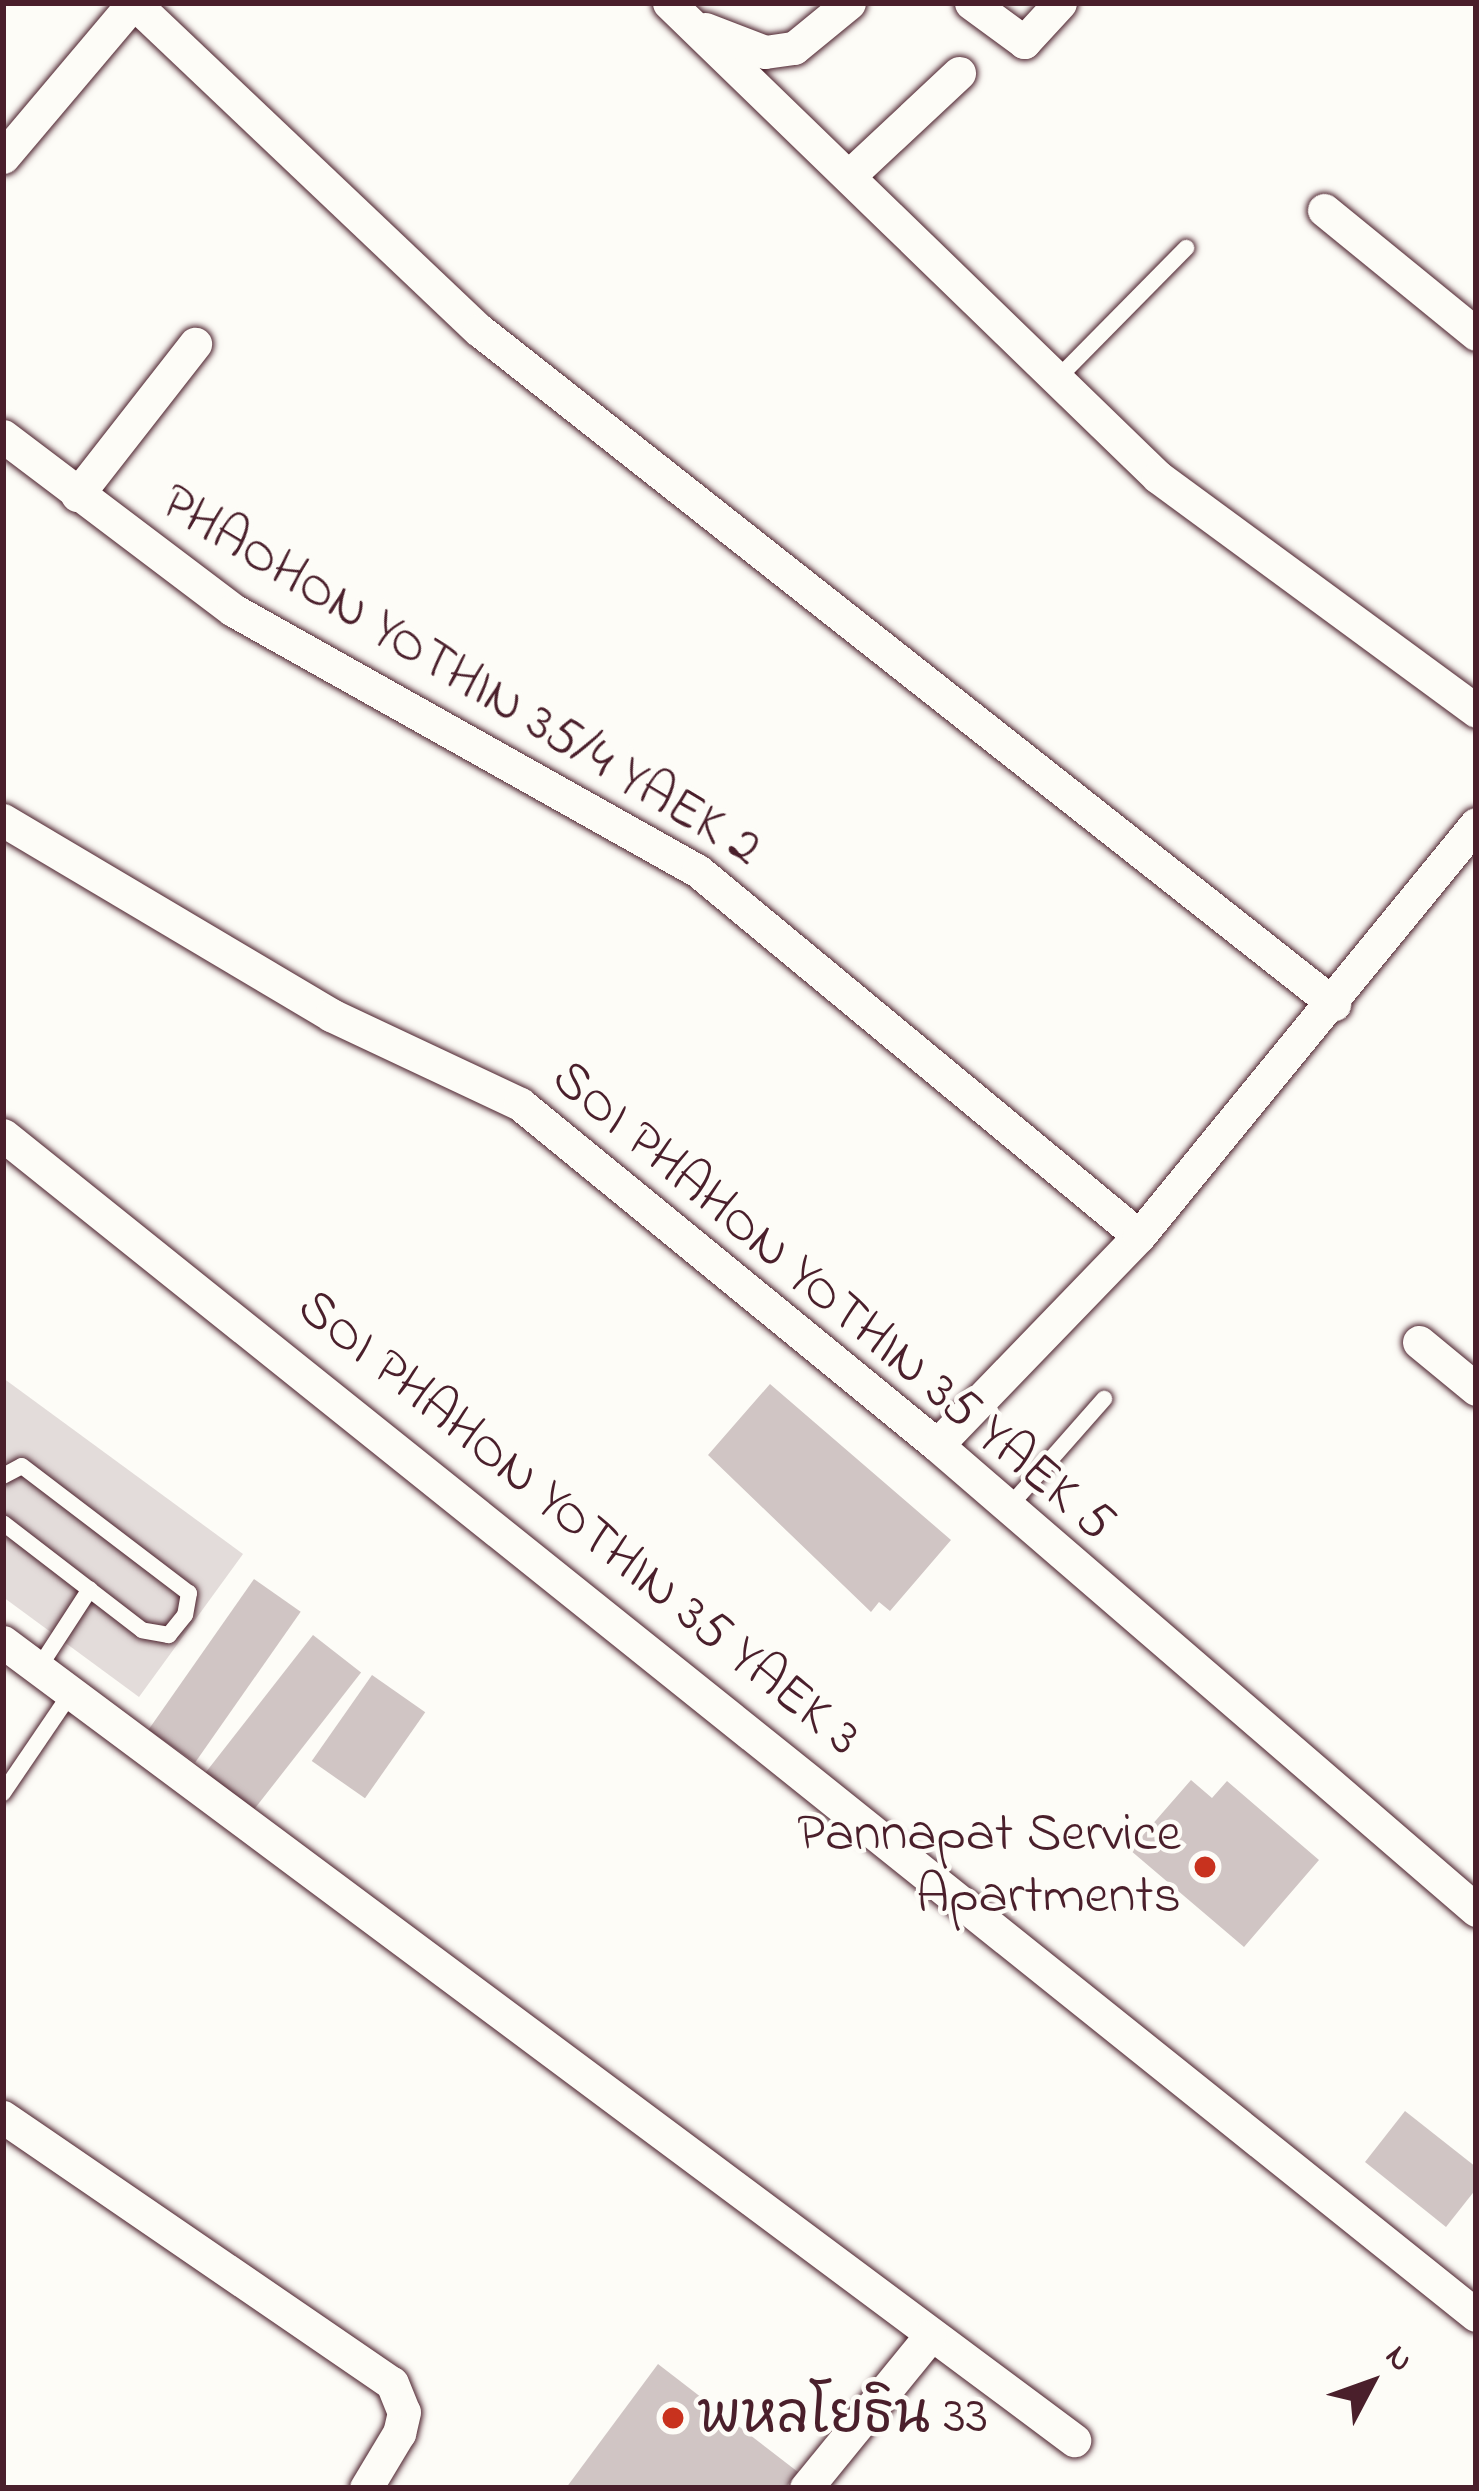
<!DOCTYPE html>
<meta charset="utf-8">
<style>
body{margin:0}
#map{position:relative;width:1479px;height:2491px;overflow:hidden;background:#fdfcf7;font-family:"Indie Flower","Playpen Sans Thai",sans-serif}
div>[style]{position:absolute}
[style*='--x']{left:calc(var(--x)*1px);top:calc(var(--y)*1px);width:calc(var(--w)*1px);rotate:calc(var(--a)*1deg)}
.green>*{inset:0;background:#e3dcda}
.building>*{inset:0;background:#d0c5c4;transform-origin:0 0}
.roads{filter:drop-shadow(0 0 3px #4a1f2b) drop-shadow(0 0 3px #4a1f2b)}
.lane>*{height:16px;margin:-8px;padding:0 8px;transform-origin:8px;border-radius:8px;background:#fdfcf7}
.street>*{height:33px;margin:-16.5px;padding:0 16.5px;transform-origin:16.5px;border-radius:16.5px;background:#fdfcf7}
.dots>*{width:33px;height:33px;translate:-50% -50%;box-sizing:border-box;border:6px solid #fdfcf7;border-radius:50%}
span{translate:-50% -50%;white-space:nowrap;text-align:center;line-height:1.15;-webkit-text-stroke:9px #fdfcf7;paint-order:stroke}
.street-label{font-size:54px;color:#4a1f2b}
.poi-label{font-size:54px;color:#4a1f2b}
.right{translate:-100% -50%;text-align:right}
.left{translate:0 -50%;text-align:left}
.frame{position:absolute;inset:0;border:6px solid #4a1f2b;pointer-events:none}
.north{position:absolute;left:1311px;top:2323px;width:120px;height:120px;-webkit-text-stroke:9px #fdfcf7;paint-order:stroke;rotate:49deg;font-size:33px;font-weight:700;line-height:48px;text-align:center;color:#4a1f2b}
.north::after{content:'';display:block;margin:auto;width:42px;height:54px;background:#4a1f2b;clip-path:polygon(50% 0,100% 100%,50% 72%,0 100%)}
</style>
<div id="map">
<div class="green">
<i style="clip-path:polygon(3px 1378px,243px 1554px,139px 1697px,3px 1597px)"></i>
</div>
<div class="building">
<i style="clip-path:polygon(770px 1384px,951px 1540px,890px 1611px,879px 1602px,871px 1612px,708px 1455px)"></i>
<i style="left:254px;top:1579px;width:57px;height:184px;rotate:35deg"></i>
<i style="left:313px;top:1635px;width:61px;height:175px;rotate:38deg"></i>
<i style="left:372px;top:1675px;width:65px;height:105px;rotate:35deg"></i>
<i style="clip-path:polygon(1191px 1780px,1212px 1798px,1227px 1781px,1319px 1860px,1244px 1947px,1130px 1850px)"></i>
<i style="clip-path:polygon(1405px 2111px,1476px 2167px,1476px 2189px,1446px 2227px,1365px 2162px)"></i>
<i style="clip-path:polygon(658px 2364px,798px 2472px,785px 2488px,566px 2488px)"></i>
</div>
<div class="roads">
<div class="lane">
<i style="--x:1055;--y:381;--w:187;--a:-45.4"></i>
<i style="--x:3;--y:1476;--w:21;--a:-28"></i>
<i style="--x:22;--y:1466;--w:210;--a:37.3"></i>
<i style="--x:189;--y:1593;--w:22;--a:100"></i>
<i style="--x:185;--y:1615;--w:26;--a:129"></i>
<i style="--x:169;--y:1635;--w:27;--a:-170"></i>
<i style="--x:142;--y:1630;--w:175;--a:-142.4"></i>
<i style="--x:1007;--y:1509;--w:147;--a:-48.6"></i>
<i style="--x:38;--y:1669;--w:95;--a:-57"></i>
<i style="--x:3;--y:1793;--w:121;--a:-55.8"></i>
</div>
<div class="street">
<i style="--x:134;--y:3;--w:475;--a:43.5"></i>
<i style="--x:479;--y:330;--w:1089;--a:38.25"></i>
<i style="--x:669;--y:3;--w:681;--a:44.11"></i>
<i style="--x:1158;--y:477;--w:395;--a:36.3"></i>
<i style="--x:971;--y:3;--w:66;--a:36.3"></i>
<i style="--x:1024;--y:42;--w:53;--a:-47.3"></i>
<i style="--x:705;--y:29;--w:64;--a:21"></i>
<i style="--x:765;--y:52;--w:29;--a:-8"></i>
<i style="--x:794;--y:48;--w:71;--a:-39.3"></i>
<i style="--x:3;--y:157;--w:202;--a:-49.8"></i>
<i style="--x:851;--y:174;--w:148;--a:-43.1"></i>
<i style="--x:1324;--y:210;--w:196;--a:39.2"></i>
<i style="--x:3;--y:436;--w:288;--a:37.1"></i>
<i style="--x:233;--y:610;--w:533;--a:29.31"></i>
<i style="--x:698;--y:871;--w:572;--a:39.61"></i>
<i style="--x:77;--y:495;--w:192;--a:-52"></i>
<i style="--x:3;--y:820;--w:382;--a:30.7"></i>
<i style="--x:331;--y:1015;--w:209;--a:25.2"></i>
<i style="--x:520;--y:1104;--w:539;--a:39.27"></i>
<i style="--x:937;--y:1445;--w:712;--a:40.78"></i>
<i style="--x:3;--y:1135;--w:1887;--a:38.7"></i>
<i style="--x:1419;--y:1342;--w:74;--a:39.5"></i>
<i style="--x:937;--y:1445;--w:291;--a:-46"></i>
<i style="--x:1139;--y:1236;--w:532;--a:-50.72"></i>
<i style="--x:3;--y:1642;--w:1336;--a:36.69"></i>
<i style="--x:3;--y:2117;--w:471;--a:34.4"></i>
<i style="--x:392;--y:2383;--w:31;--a:68"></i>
<i style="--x:404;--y:2412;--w:22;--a:103"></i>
<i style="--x:399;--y:2433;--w:64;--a:121"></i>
<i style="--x:806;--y:2488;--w:195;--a:-50.8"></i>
</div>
</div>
<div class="dots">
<i style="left:1205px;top:1867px;background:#c8321e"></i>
<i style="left:673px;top:2418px;background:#c8321e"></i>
</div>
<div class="street-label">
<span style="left:460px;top:677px;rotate:31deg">PHAOHON YOTHIN 35/4 YAEK 2</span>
<span style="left:832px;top:1302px;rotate:40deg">SOI PHAHON YOTHIN 35 YAEK 5</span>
<span style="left:578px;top:1524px;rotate:39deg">SOI PHAHON YOTHIN 35 YAEK 3</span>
</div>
<div class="poi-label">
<span class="right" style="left:1181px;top:1867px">Pannapat Service<br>Apartments</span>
<span class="left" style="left:697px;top:2418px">พหลโยธิน 33</span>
</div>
<div class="frame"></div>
<div class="north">N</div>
</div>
